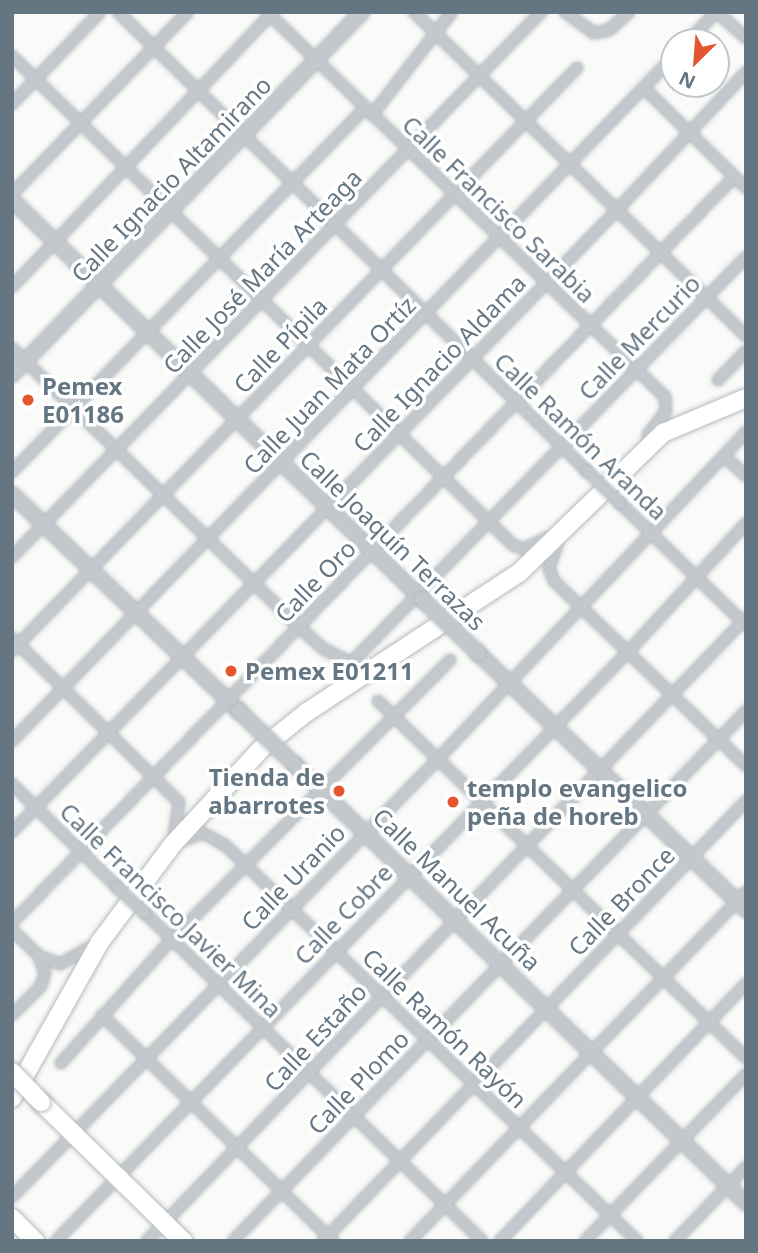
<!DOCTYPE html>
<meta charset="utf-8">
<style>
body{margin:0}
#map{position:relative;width:758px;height:1253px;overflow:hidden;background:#fafaf8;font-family:"Noto Sans",sans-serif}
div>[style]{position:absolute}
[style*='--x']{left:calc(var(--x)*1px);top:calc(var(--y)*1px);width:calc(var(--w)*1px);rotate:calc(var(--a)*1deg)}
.roads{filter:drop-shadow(0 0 2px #b5babe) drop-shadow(0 0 2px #b5babe)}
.minor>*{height:10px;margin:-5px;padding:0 5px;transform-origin:5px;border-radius:5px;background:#c3c8cc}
.tertiary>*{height:14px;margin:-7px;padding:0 7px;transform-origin:7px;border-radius:7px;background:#c3c8cc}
.primary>*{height:18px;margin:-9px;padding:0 9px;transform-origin:9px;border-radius:9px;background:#fff}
.bridges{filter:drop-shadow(0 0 2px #b5babe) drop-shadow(0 0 2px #b5babe)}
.minor-bridge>*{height:10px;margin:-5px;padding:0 5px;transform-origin:5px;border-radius:5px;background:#c3c8cc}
.tertiary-bridge>*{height:14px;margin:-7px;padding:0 7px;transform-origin:7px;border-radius:7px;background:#c3c8cc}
.primary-bridge>*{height:18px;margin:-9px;padding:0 9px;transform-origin:9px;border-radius:9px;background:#fff}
.dots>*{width:19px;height:19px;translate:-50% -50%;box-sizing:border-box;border:4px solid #fff;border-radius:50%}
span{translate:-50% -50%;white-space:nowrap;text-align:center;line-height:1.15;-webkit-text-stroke:7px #fff;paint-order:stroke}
.street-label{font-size:24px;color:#657683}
.poi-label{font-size:24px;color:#657683;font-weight:700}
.left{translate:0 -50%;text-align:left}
.right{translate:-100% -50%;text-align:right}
.frame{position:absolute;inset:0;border:14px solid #657683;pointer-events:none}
.north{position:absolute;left:660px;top:28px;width:70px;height:70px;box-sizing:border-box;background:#fff;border:2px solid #c1c8cd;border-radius:50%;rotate:205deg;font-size:19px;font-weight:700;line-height:28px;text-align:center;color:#657683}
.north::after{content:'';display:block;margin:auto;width:24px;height:32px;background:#e4572e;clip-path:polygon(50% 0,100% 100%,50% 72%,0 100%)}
</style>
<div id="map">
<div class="roads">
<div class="minor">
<i style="--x:118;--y:12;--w:656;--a:44.38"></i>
<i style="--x:267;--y:12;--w:554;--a:44.05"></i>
<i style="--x:665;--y:397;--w:14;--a:86"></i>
<i style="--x:666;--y:411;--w:30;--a:127"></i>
<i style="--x:648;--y:435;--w:9;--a:84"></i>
<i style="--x:414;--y:12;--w:464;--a:44.3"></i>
<i style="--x:565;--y:12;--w:36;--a:36"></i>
<i style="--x:594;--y:33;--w:15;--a:-11"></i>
<i style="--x:609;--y:30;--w:27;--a:-42"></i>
<i style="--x:717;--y:12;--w:39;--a:42"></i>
<i style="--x:688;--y:42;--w:41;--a:-47"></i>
<i style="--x:12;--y:56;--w:700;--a:44.31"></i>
<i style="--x:513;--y:545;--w:12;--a:20"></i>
<i style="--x:524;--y:549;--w:28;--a:-26"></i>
<i style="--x:644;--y:88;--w:143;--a:44.4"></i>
<i style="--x:12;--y:104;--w:127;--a:-46.3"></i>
<i style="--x:372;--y:115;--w:130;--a:-52.2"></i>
<i style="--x:12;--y:194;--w:253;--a:-46"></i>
<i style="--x:12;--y:287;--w:379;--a:-46.5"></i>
<i style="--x:12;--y:348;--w:400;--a:44.2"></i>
<i style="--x:299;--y:627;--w:31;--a:42"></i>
<i style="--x:322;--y:648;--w:33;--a:27"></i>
<i style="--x:351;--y:663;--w:566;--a:-45.79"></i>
<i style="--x:718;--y:380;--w:40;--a:-46"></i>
<i style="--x:725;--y:457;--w:28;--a:42"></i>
<i style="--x:12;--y:472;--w:507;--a:-45.88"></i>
<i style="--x:620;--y:503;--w:175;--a:44.1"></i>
<i style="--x:559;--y:539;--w:31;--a:109"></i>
<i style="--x:549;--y:568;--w:14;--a:69"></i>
<i style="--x:554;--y:581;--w:267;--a:43.9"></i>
<i style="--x:12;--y:557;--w:760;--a:-45.85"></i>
<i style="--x:12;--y:638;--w:234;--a:44.5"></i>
<i style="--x:179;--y:802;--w:40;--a:98.5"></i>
<i style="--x:12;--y:651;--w:812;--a:-45.9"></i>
<i style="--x:378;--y:701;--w:513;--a:44.13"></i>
<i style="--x:12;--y:741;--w:953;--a:-45.98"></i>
<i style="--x:12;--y:784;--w:147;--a:44.4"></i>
<i style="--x:12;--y:832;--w:868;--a:-45.79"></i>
<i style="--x:617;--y:210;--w:189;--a:-46.9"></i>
<i style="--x:181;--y:841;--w:23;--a:-20"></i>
<i style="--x:203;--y:833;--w:26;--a:29"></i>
<i style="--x:226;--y:846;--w:570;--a:43.86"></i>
<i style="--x:145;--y:913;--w:470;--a:44.2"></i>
<i style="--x:12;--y:923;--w:1038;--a:-45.94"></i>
<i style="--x:12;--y:930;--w:37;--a:44"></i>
<i style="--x:39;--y:956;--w:18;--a:71"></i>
<i style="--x:45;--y:973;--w:14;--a:107"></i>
<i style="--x:41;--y:986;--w:41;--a:135"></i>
<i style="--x:39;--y:956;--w:22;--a:21"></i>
<i style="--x:60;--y:964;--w:43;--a:-29.6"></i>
<i style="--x:102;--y:1015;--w:323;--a:44.4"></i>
<i style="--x:61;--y:1063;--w:166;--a:-48.2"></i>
<i style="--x:172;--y:939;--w:394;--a:-45.1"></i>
<i style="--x:12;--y:1197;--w:610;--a:-45.8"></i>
<i style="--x:437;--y:760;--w:451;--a:-46.7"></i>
<i style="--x:56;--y:1241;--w:821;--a:-45.84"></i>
<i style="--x:628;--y:652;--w:175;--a:-47.5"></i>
<i style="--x:147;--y:1241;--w:864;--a:-46.13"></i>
<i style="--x:233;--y:1241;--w:738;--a:-45.93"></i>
<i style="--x:323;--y:1241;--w:610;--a:-46.13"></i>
<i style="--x:410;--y:1241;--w:484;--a:-46.1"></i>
<i style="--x:500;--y:1241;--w:356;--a:-46.3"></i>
<i style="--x:585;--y:1241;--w:232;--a:-46"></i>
<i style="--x:675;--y:1241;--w:103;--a:-46.2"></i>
</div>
<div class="tertiary">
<i style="--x:12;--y:200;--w:572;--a:44.22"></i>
<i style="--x:12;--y:375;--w:504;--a:-46.04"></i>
<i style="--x:12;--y:494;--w:314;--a:43.7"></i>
<i style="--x:478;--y:653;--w:371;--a:43.8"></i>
<i style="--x:295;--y:765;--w:629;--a:44.16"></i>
</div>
<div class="primary">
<i style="--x:12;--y:1098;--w:179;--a:-60.6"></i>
<i style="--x:100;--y:942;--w:122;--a:-53.3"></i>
<i style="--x:173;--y:844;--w:131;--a:-47.2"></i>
<i style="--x:262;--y:748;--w:58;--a:-38.7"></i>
<i style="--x:307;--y:712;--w:254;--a:-33.3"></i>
<i style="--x:519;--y:573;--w:201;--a:-44.2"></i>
<i style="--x:663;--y:433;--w:90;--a:-22.9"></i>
<i style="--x:41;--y:1102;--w:199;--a:44.4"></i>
<i style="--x:12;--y:1218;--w:33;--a:45"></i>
</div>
</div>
<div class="bridges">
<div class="minor-bridge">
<i style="--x:587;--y:471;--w:46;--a:44.1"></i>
<i style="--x:117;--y:887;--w:38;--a:43"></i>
</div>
<div class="tertiary-bridge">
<i style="--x:422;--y:599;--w:78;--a:44"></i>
<i style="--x:239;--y:711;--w:78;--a:44"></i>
</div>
<div class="primary-bridge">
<i style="--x:12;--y:1072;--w:42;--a:46"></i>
</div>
</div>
<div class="dots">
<i style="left:28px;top:400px;background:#e4572e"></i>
<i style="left:231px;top:671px;background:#e4572e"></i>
<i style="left:339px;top:791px;background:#e4572e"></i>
<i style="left:453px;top:802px;background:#e4572e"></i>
</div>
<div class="street-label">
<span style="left:171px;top:179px;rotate:-46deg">Calle Ignacio Altamirano</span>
<span style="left:499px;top:209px;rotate:44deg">Calle Francisco Sarabia</span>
<span style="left:262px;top:271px;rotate:-46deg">Calle José María Arteaga</span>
<span style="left:639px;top:337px;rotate:-46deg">Calle Mercurio</span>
<span style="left:280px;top:345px;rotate:-46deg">Calle Pípila</span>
<span style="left:439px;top:363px;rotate:-46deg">Calle Ignacio Aldama</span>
<span style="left:329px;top:385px;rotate:-46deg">Calle Juan Mata Ortíz</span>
<span style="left:581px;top:436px;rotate:44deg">Calle Ramón Aranda</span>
<span style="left:393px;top:540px;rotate:44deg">Calle Joaquín Terrazas</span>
<span style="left:315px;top:581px;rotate:-46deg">Calle Oro</span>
<span style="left:293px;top:877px;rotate:-46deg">Calle Uranio</span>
<span style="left:457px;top:889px;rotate:44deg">Calle Manuel Acuña</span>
<span style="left:621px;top:901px;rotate:-46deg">Calle Bronce</span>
<span style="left:171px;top:910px;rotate:44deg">Calle Francisco Javier Mina</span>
<span style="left:343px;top:914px;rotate:-46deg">Calle Cobre</span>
<span style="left:445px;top:1028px;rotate:44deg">Calle Ramón Rayón</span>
<span style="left:315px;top:1037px;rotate:-47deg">Calle Estaño</span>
<span style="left:358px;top:1082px;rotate:-46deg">Calle Plomo</span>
</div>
<div class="poi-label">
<span class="left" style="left:42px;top:400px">Pemex<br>E01186</span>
<span class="left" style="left:245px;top:671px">Pemex E01211</span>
<span class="right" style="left:325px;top:791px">Tienda de<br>abarrotes</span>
<span class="left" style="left:467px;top:802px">templo evangelico<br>peña de horeb</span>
</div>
<div class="frame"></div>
<div class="north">N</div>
</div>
